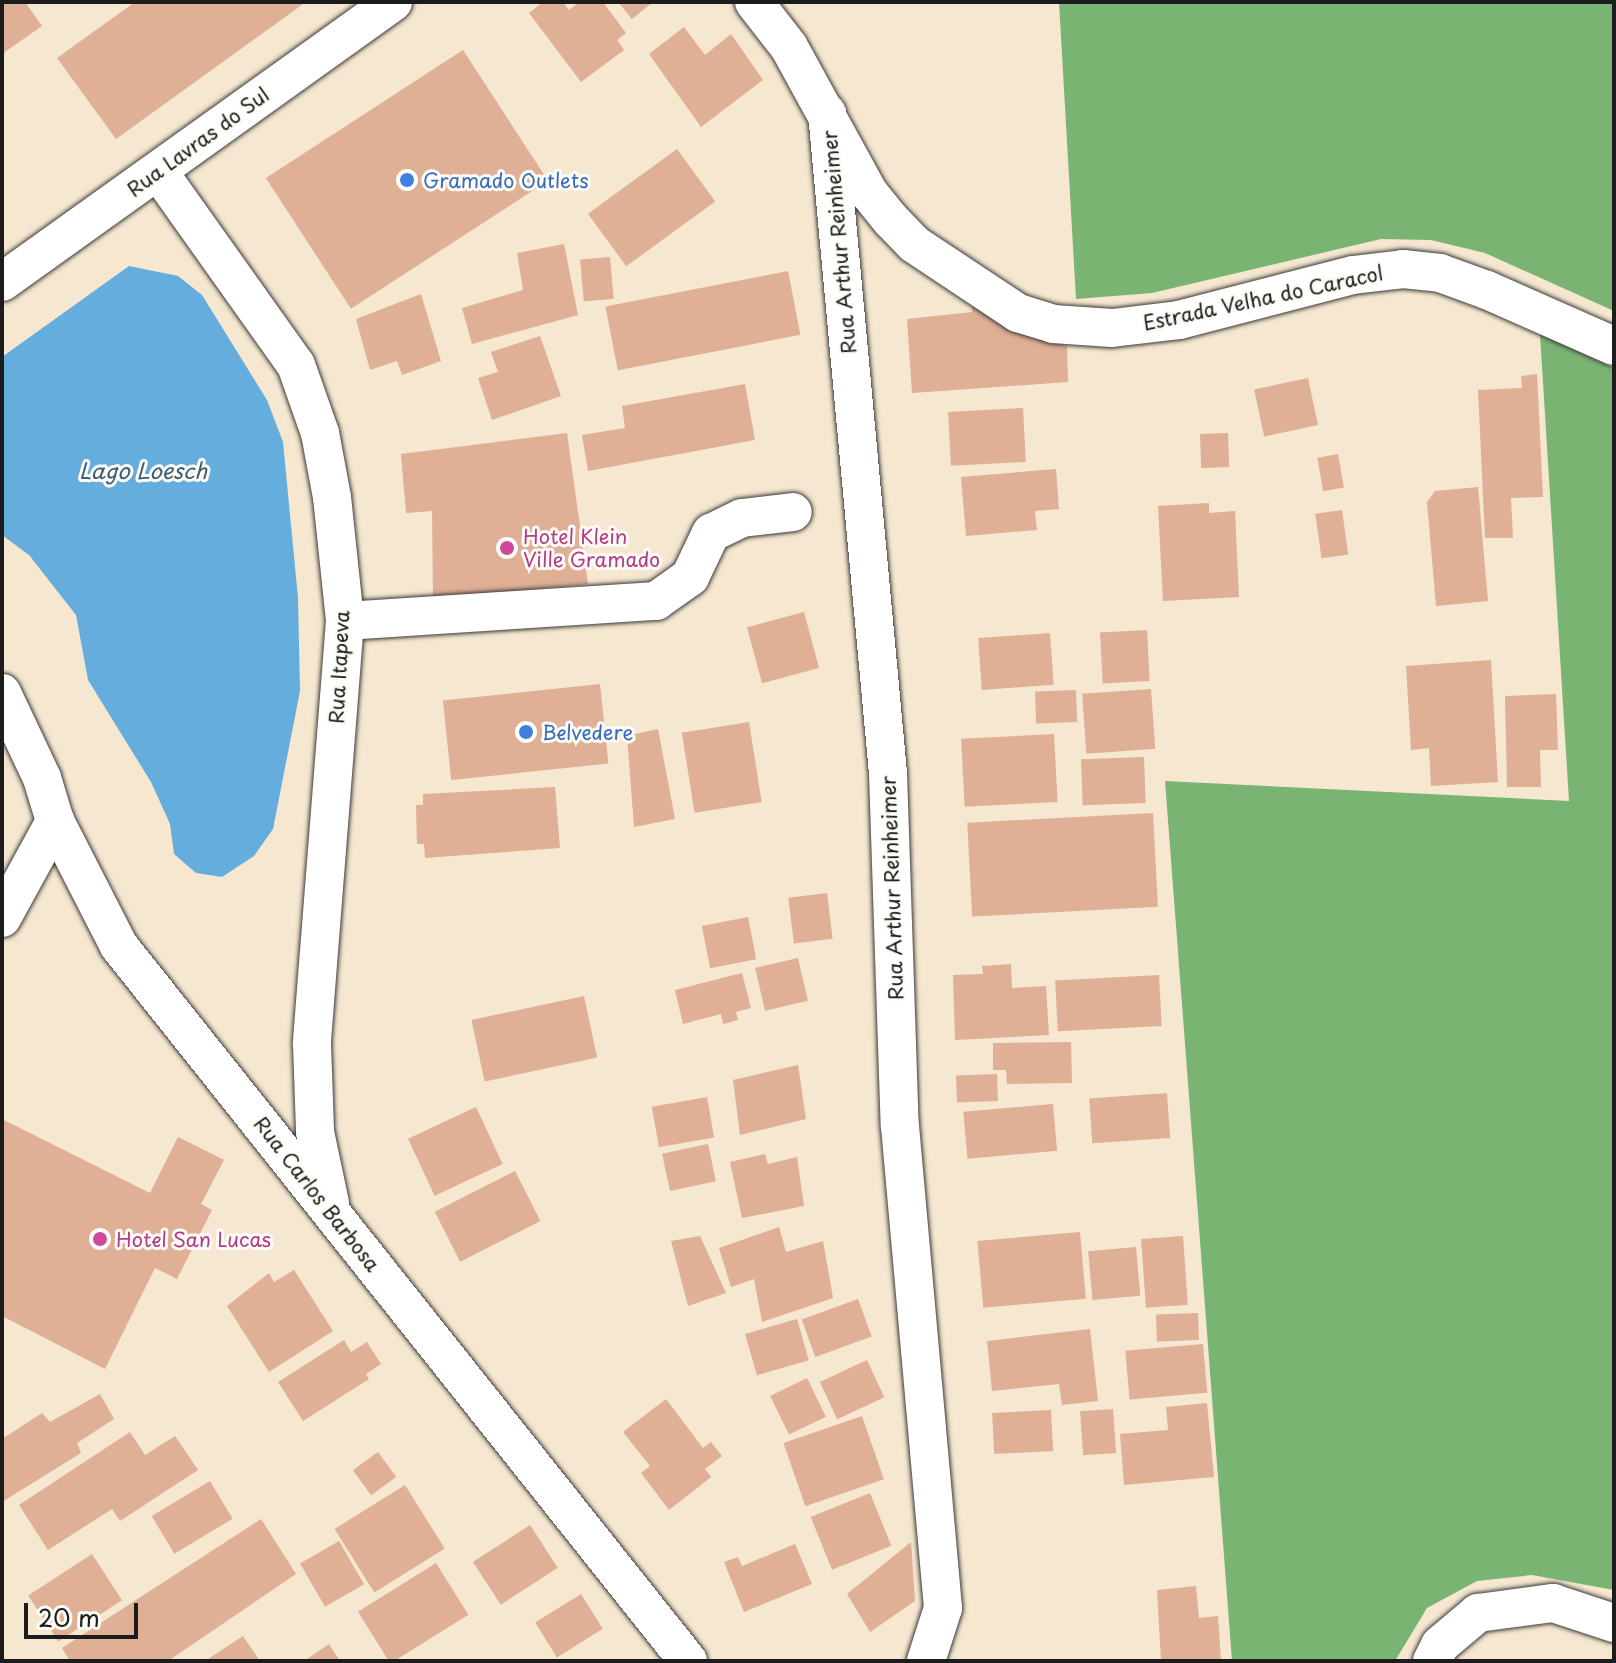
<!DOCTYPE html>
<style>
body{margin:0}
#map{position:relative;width:1616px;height:1663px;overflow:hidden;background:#f5e7d0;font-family:"Playpen Sans",sans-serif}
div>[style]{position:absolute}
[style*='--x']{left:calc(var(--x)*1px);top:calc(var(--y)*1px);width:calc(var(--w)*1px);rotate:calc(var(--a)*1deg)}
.forest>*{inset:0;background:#7ab473}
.water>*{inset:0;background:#65addc}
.building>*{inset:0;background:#dfaf96;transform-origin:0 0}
.roads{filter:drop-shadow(0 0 2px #3d3a37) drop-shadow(0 0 2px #3d3a37)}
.minor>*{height:38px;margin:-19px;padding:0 19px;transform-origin:19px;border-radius:19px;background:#fff}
.dots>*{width:22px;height:22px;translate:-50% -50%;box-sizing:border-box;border:4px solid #fdfcf7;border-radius:50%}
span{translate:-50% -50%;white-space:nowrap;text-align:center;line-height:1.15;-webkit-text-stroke:6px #fdfcf7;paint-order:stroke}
.street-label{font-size:20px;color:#1c1c1c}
.shop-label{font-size:20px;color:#366cbe}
.left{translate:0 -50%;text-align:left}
.hotel-label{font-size:20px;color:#b23c85}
.water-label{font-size:22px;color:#3d5d72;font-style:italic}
.frame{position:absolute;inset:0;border:4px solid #1c1c1c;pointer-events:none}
.scale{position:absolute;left:24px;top:1603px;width:114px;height:36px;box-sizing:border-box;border:4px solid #1c1c1c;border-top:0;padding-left:10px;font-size:24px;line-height:28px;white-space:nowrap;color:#1c1c1c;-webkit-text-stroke:6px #fdfcf7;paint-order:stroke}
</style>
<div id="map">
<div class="forest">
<i style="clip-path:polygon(1059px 2px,1614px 2px,1614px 311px,1485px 253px,1431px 240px,1381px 239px,1152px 293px,1076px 299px)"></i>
<i style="clip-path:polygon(1540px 334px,1614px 368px,1614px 1590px,1532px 1575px,1477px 1581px,1427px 1608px,1395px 1661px,1232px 1661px,1165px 781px,1569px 801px)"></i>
</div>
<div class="water">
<i style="clip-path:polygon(129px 266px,178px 276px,202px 295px,267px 400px,283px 442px,298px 598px,300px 691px,273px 829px,254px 856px,222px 877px,196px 873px,174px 854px,170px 824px,151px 782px,88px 680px,76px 615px,29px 555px,2px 535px,2px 357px)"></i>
</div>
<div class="building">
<i style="clip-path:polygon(2px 2px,25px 2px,42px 26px,2px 54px)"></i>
<i style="clip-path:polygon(135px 2px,306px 2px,116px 139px,57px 58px)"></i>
<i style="clip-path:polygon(543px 2px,563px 2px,569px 10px,579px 2px,603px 2px,626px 33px,617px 40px,624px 50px,581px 82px,529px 13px)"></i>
<i style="clip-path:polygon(618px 2px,653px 2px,632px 19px)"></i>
<i style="clip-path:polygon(684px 27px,705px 55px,731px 34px,763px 80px,701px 127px,649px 54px)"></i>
<i style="left:463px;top:50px;width:156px;height:235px;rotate:57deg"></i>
<i style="left:677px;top:149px;width:65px;height:110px;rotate:54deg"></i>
<i style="clip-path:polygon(564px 244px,578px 315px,472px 344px,462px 308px,523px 290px,517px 253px)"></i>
<i style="left:610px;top:257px;width:42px;height:30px;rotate:85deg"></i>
<i style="left:788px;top:271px;width:65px;height:186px;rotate:79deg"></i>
<i style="clip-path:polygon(421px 294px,441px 361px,402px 375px,397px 361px,370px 370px,356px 319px)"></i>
<i style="clip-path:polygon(971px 300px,1034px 336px,1067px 346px,1068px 382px,912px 393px,907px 319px,972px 312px)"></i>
<i style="clip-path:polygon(540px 336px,561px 396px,492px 420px,478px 378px,498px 372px,491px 352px)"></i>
<i style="clip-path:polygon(1537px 374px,1543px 497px,1511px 498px,1513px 538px,1485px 538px,1478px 390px,1522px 388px,1521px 376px)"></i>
<i style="left:1308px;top:378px;width:48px;height:55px;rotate:78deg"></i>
<i style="clip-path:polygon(745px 384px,755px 440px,588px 471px,582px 435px,625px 428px,622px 406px)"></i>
<i style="left:1023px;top:408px;width:54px;height:75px;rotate:87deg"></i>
<i style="clip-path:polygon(567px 433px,588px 584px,433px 599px,432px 511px,406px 513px,401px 454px)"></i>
<i style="left:1228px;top:433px;width:34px;height:28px;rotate:88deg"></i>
<i style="left:1338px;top:454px;width:34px;height:21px;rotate:80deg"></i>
<i style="clip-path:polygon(1056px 469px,1059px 509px,1035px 511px,1037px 530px,966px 536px,961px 477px)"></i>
<i style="clip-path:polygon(1478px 487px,1488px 601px,1436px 606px,1427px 502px,1435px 491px)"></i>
<i style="clip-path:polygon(1209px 503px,1209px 513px,1235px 511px,1239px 597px,1163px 601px,1158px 506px)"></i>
<i style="left:1342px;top:510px;width:45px;height:27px;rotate:82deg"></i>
<i style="left:804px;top:612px;width:58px;height:59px;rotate:75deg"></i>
<i style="left:1147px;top:630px;width:51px;height:47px;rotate:87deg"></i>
<i style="left:1050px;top:633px;width:52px;height:72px;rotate:86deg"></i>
<i style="clip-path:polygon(1491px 660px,1498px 782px,1431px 786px,1429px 748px,1411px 750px,1406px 666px)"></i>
<i style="left:600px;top:684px;width:80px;height:158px;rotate:84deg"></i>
<i style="left:1151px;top:689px;width:60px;height:69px;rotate:86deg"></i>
<i style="left:1076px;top:690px;width:32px;height:41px;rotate:88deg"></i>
<i style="clip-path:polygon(1556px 694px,1558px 750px,1540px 750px,1541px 787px,1507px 787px,1505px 696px)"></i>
<i style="left:749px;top:722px;width:81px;height:68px;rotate:81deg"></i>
<i style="clip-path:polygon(658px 729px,675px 819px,634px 827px,627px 736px)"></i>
<i style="left:1054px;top:734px;width:68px;height:93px;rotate:87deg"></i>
<i style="left:1144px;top:757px;width:46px;height:63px;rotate:88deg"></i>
<i style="clip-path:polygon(555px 787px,560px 848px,425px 858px,424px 844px,417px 844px,416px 805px,423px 805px,423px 794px)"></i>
<i style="left:1153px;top:813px;width:94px;height:186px;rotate:87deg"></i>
<i style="left:827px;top:893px;width:46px;height:39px;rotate:83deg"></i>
<i style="left:748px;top:917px;width:43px;height:47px;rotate:79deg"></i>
<i style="left:798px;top:958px;width:44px;height:44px;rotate:77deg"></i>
<i style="clip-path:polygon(1011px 964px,1012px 988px,1046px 986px,1049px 1035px,955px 1040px,953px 975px,983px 974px,982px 966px)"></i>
<i style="clip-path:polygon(742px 973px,751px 1008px,736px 1012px,738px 1020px,723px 1024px,721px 1014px,683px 1024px,675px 990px)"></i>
<i style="left:1159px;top:975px;width:51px;height:104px;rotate:87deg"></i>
<i style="left:584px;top:996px;width:63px;height:115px;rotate:78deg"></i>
<i style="clip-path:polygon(1071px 1042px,1072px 1083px,1007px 1084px,1006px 1070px,993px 1070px,993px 1043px)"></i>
<i style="clip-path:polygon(798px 1065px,806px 1119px,740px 1135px,733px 1080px)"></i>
<i style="left:997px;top:1074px;width:27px;height:41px;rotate:88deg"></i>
<i style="left:1167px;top:1093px;width:45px;height:78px;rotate:86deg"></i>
<i style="left:707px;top:1097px;width:41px;height:56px;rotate:80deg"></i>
<i style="left:1053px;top:1104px;width:47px;height:90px;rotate:85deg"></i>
<i style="left:476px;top:1107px;width:63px;height:75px;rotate:65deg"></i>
<i style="clip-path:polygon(2px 1119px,150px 1193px,178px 1137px,224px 1160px,201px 1204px,212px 1210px,177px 1279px,155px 1268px,105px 1369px,2px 1316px)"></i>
<i style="left:708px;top:1144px;width:38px;height:47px;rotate:78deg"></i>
<i style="clip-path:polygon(765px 1154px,768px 1164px,797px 1157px,804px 1206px,742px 1218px,730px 1162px)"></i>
<i style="left:515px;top:1171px;width:56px;height:90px;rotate:63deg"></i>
<i style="clip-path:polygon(779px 1227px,786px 1252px,823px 1241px,833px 1298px,762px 1322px,754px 1279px,731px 1287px,719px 1248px)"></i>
<i style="left:1080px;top:1232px;width:67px;height:103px;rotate:85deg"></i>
<i style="clip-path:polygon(700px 1236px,726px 1293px,688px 1306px,671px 1241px)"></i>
<i style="left:1183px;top:1236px;width:69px;height:42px;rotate:86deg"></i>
<i style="left:1136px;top:1247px;width:49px;height:48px;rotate:85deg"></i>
<i style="clip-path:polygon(294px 1270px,333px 1331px,269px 1372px,227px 1306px,269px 1273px,274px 1282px)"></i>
<i style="left:858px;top:1299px;width:40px;height:60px;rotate:70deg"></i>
<i style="left:1198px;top:1313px;width:27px;height:42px;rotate:88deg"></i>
<i style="left:797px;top:1319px;width:43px;height:54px;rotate:74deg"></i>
<i style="clip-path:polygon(1090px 1329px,1098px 1401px,1062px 1405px,1059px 1384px,992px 1391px,987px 1341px)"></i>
<i style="clip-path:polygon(344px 1340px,351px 1352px,367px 1342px,381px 1364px,366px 1374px,369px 1379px,303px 1421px,278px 1382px)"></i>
<i style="left:1203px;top:1344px;width:49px;height:78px;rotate:85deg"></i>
<i style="left:867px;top:1360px;width:41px;height:52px;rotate:65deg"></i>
<i style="left:807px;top:1378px;width:43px;height:41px;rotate:64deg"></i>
<i style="clip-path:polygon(100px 1394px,114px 1419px,77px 1443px,81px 1453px,2px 1502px,2px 1439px,42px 1413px,50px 1422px)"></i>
<i style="clip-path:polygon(666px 1399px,703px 1448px,711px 1442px,722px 1456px,705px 1469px,711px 1477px,669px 1510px,641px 1473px,650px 1466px,623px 1432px)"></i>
<i style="clip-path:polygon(1207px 1403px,1214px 1477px,1124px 1485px,1120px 1434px,1168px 1430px,1166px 1407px)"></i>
<i style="left:1113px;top:1409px;width:44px;height:33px;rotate:86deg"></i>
<i style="left:1051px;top:1410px;width:41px;height:59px;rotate:87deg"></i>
<i style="left:862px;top:1416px;width:67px;height:83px;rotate:71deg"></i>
<i style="clip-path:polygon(130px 1432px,145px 1455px,175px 1436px,198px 1470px,120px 1521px,112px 1509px,48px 1550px,19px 1505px)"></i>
<i style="left:378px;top:1452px;width:31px;height:31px;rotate:54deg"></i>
<i style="left:210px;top:1481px;width:44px;height:68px;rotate:59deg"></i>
<i style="left:405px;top:1485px;width:75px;height:83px;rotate:58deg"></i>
<i style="left:870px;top:1493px;width:57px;height:64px;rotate:68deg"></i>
<i style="clip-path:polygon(261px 1519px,296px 1574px,168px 1661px,70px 1661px,62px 1648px)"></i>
<i style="left:530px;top:1525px;width:51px;height:68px;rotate:57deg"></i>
<i style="left:339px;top:1541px;width:50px;height:45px;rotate:60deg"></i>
<i style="clip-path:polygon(911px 1542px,915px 1601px,870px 1632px,847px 1594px)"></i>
<i style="clip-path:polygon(795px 1544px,812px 1584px,744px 1612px,724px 1562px,738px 1557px,742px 1566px)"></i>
<i style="left:92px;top:1554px;width:55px;height:76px;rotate:57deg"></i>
<i style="left:436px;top:1563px;width:61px;height:92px;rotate:58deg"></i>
<i style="clip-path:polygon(1196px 1586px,1199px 1618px,1218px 1616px,1221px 1661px,1161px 1661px,1157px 1590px)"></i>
<i style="left:581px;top:1594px;width:41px;height:54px;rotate:58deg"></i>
<i style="clip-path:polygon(243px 1636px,260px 1661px,205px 1661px)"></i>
<i style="clip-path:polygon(329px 1644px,340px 1661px,304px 1661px)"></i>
</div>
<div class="roads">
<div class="minor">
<i style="--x:754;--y:2;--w:57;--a:52.1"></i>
<i style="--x:789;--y:47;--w:166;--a:61.3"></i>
<i style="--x:869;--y:193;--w:35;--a:51"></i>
<i style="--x:891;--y:220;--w:33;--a:46"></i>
<i style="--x:914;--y:244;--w:125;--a:33.6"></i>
<i style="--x:1018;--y:313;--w:37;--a:17"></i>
<i style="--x:1053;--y:324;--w:59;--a:3.9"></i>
<i style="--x:1112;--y:328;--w:67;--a:-6.8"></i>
<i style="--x:1179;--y:320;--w:180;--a:-14.5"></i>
<i style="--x:1353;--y:275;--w:50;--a:-6.8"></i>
<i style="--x:1403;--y:269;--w:37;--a:6"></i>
<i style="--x:1440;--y:273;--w:50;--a:19.9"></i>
<i style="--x:1487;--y:290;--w:139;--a:23.8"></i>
<i style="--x:827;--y:113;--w:663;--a:84.72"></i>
<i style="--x:888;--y:773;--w:353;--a:88.1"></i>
<i style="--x:900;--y:1126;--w:484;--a:84.9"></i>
<i style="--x:943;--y:1608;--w:56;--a:107.8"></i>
<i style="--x:158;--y:171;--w:238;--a:54.6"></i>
<i style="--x:296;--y:365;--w:72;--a:70.6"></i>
<i style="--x:320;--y:433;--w:65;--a:79.4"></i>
<i style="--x:332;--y:497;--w:125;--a:84"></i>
<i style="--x:345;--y:621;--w:424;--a:94.5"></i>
<i style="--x:312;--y:1044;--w:88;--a:88"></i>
<i style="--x:315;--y:1132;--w:73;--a:78.1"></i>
<i style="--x:2;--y:282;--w:481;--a:-35.6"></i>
<i style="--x:345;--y:621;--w:312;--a:-3.7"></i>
<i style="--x:656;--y:601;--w:42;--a:-35.2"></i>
<i style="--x:690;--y:577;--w:49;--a:-64.5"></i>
<i style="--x:711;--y:533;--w:34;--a:-26"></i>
<i style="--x:742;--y:518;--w:51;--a:-6.7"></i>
<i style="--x:2;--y:693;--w:94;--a:64.8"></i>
<i style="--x:42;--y:778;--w:45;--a:73.2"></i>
<i style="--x:55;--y:821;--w:140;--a:62.9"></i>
<i style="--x:119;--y:946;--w:914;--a:51.49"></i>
<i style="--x:2;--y:918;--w:111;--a:-61.3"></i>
<i style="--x:1432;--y:1661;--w:18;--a:-63"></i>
<i style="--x:1440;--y:1645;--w:50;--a:-40.1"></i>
<i style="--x:1478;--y:1613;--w:76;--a:-7.6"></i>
<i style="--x:1553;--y:1603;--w:64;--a:18.2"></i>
</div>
</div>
<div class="dots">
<i style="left:407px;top:180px;background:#3f7fe0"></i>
<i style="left:507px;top:548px;background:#d1479c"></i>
<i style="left:526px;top:732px;background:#3f7fe0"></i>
<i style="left:100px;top:1239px;background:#d1479c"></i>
</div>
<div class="street-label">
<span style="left:198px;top:142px;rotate:-36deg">Rua Lavras do Sul</span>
<span style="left:839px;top:242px;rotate:-95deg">Rua Arthur Reinheimer</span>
<span style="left:1263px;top:298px;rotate:-12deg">Estrada Velha do Caracol</span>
<span style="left:339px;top:667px;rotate:-87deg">Rua Itapeva</span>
<span style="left:892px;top:888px;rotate:-92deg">Rua Arthur Reinheimer</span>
<span style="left:317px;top:1194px;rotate:52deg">Rua Carlos Barbosa</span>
</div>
<div class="shop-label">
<span class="left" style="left:423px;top:180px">Gramado Outlets</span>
<span class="left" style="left:542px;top:732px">Belvedere</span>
</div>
<div class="hotel-label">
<span class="left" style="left:523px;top:548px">Hotel Klein<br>Ville Gramado</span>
<span class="left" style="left:116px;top:1239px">Hotel San Lucas</span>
</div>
<div class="water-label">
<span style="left:143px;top:470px">Lago Loesch</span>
</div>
<div class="frame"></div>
<div class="scale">20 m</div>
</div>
